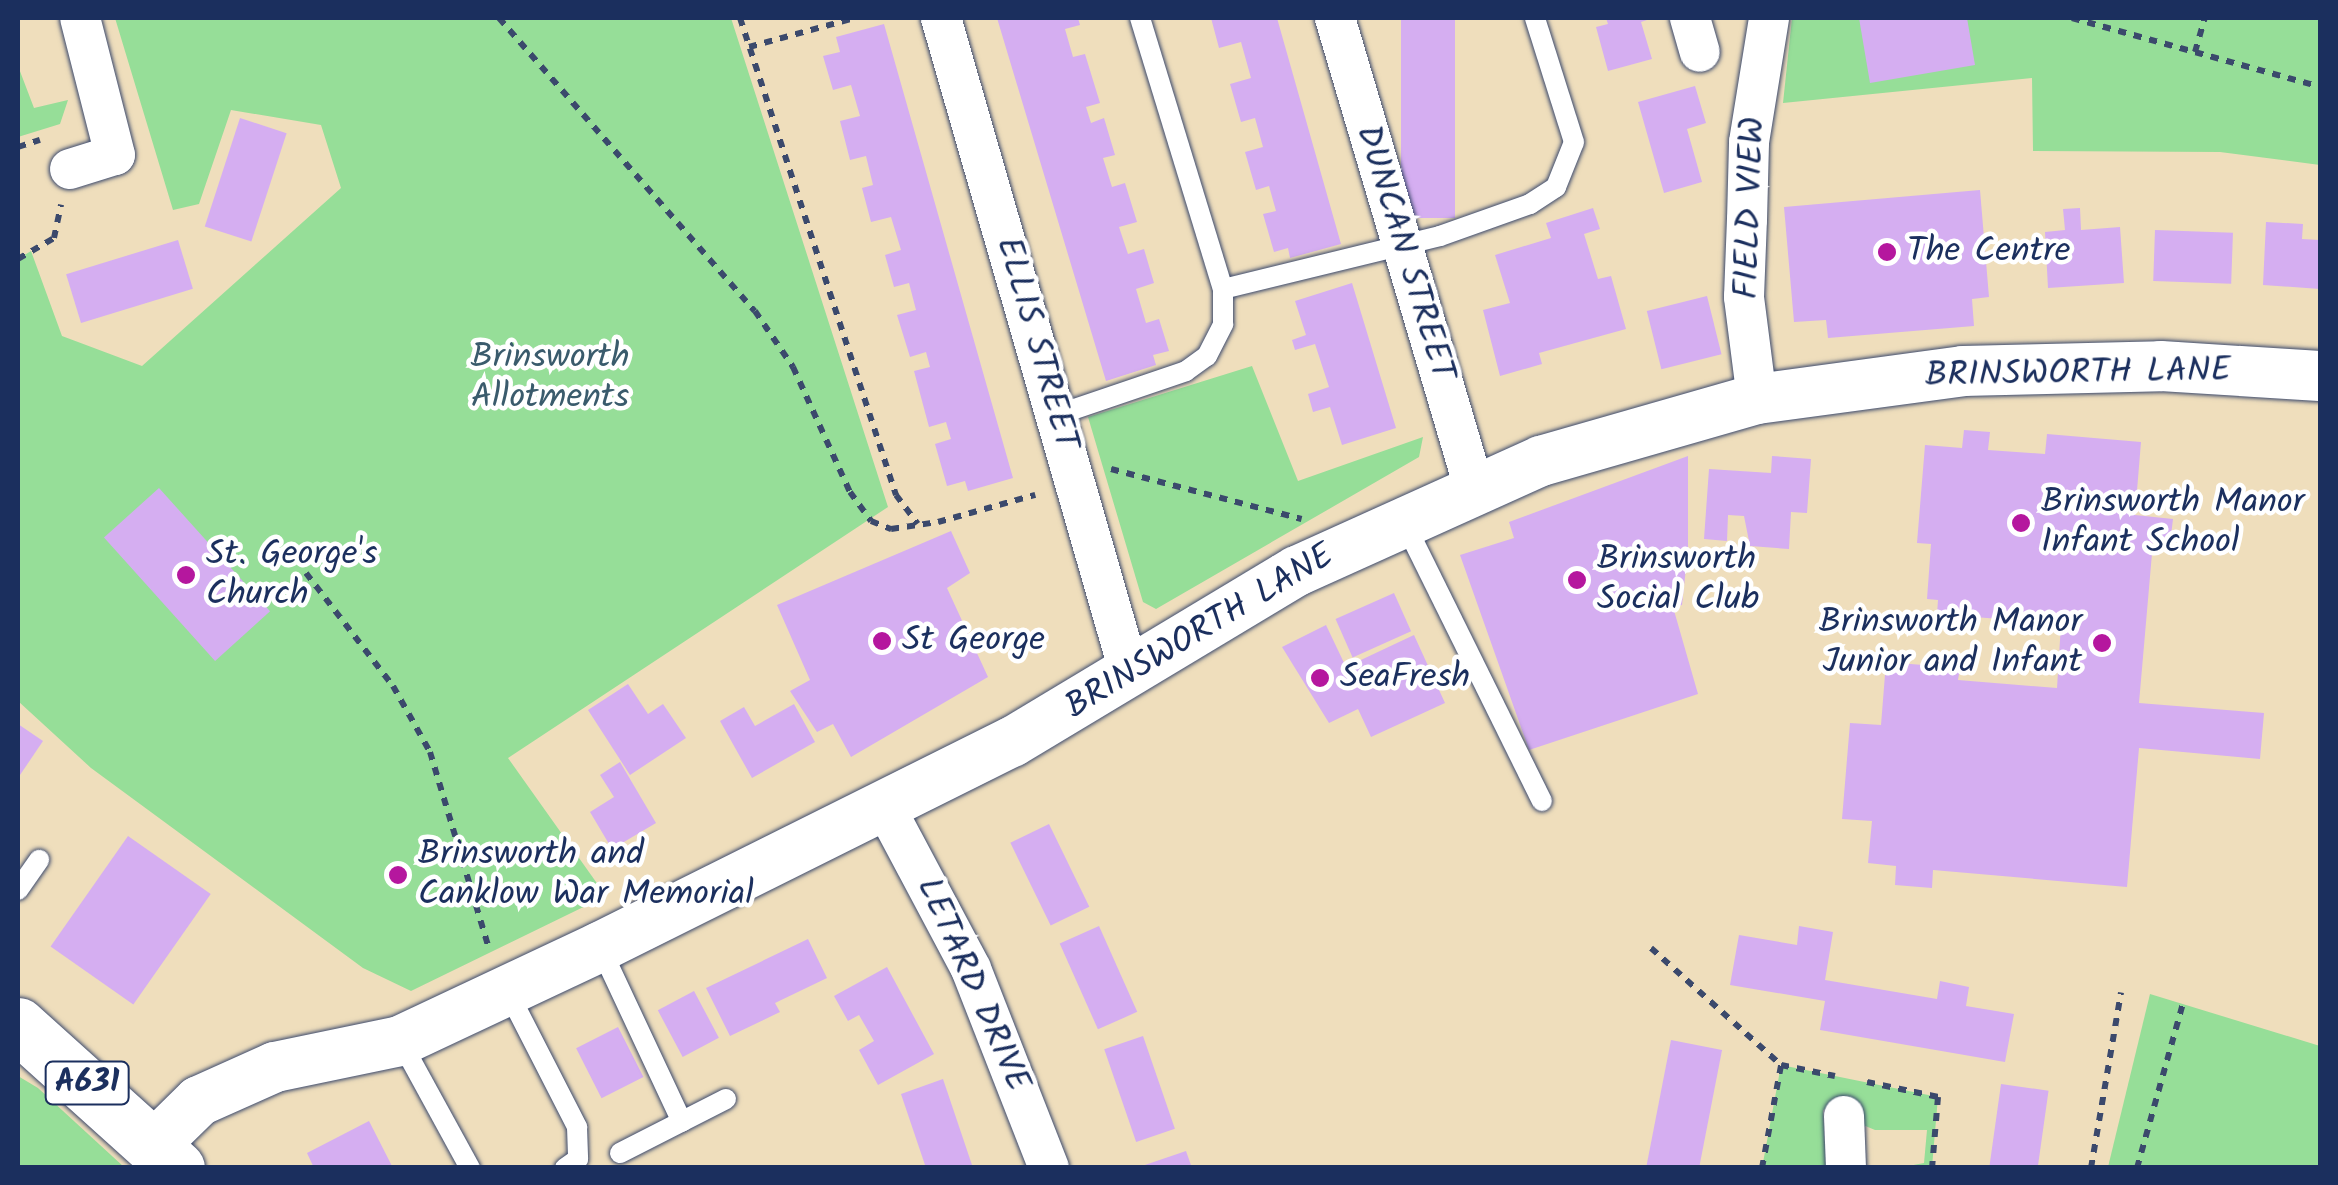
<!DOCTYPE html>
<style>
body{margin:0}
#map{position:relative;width:2338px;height:1185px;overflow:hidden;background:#efdebc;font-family:Kalam,sans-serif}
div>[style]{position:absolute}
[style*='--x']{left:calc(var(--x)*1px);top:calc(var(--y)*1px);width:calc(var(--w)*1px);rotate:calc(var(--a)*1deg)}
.green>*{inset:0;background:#96de98}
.building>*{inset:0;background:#d5aef1;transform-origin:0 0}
.path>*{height:6px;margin-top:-3px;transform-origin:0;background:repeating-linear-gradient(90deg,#3b496c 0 8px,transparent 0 16px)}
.roads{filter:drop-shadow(0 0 2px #3b496c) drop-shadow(0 0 2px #3b496c)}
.service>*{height:20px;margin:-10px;padding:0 10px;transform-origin:10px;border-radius:10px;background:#fff}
.minor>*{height:40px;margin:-20px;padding:0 20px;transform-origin:20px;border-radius:20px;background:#fff}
.tertiary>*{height:50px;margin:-25px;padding:0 25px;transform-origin:25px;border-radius:25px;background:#fff}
.primary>*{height:55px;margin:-27.5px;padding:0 27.5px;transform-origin:27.5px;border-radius:27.5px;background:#fff}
.dots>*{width:28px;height:28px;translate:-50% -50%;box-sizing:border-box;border:5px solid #fff;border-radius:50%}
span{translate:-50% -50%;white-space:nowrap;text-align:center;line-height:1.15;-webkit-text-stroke:9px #fff;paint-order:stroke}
.shield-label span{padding:2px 8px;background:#fff;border:2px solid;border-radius:8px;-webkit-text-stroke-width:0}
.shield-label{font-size:32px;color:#1b2f5e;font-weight:700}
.street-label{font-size:35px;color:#1b2f5e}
.poi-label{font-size:35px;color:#1b2f5e}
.left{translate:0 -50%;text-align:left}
.right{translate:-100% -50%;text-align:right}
.park-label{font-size:35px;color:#3a5b6c}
.frame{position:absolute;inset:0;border:20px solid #1b2f5e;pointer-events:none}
</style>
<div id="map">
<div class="green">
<i style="clip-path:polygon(115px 18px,731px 18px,888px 507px,508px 758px,606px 896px,411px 991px,363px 968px,91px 768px,18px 701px,18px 259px,31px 251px,62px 336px,142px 366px,341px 188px,321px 125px,231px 110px,199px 204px,173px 210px)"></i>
<i style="clip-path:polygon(1792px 18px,2320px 18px,2320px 165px,2220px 152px,2033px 151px,2032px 78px,1783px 103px)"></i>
<i style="clip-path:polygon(18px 66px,34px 108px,68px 100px,60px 124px,18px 137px)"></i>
<i style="clip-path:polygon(1252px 366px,1298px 481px,1423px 437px,1419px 457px,1156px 609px,1143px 602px,1088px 417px)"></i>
<i style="clip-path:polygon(2150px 994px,2320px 1046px,2320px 1167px,2108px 1167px)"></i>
<i style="clip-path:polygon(1781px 1065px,1938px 1097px,1932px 1167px,1903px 1167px,1924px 1163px,1927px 1130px,1875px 1130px,1863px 1125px,1855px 1104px,1823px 1110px,1826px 1167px,1762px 1168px)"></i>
<i style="clip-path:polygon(18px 1076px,38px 1088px,124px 1167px,18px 1167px)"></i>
</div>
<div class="building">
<i style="clip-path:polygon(997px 18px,1078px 18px,1080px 25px,1065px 29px,1073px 57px,1085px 54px,1100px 103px,1086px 107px,1091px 123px,1104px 118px,1115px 155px,1103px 158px,1112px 187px,1125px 183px,1137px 222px,1119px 227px,1128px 254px,1144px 249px,1154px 283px,1136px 289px,1146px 323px,1159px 319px,1169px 351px,1153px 355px,1156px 365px,1106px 381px)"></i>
<i style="clip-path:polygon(1211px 18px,1277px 18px,1341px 244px,1290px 258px,1288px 248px,1274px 252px,1263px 214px,1276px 211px,1269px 186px,1256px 190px,1245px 152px,1263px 147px,1255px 118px,1241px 122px,1230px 84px,1251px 78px,1241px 42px,1219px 48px)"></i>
<i style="left:1401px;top:18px;width:54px;height:200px"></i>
<i style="clip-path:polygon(1606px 18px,1653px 18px,1641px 22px,1652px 59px,1608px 71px,1596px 27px,1608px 24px)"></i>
<i style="clip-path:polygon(1859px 18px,1967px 18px,1975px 65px,1870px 83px)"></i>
<i style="clip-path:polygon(884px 24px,1013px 478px,968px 491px,965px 481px,947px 486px,935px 444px,951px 439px,946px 422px,929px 427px,914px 371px,930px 367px,926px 352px,910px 357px,897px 315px,916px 310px,909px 283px,894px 287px,885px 255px,901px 250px,891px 217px,871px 222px,862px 188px,873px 185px,866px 156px,850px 160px,840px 121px,860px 116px,851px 85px,833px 90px,823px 56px,840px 52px,836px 37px)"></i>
<i style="clip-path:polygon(1695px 86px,1706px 123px,1687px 129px,1702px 182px,1664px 193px,1638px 102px)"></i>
<i style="left:240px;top:118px;width:49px;height:114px;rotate:18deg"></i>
<i style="clip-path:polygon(1980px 190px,1989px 297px,1972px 299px,1974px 326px,1828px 338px,1826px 320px,1794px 322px,1784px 207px)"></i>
<i style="clip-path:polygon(1593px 208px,1600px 229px,1584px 234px,1598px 279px,1611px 276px,1626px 329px,1539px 353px,1542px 364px,1500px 376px,1483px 310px,1510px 303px,1495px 255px,1551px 238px,1546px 223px)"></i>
<i style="clip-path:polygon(2080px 208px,2081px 230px,2120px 227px,2124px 283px,2048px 288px,2045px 232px,2065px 230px,2063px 209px)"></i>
<i style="clip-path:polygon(2266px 222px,2303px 224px,2302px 239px,2320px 240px,2320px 289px,2263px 285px)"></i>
<i style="left:2155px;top:230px;width:78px;height:51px;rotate:2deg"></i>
<i style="left:178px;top:240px;width:51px;height:117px;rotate:73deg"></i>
<i style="clip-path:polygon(1352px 283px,1396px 428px,1342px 445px,1330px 407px,1313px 412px,1308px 394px,1329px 387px,1315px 344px,1295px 350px,1292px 340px,1306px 335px,1295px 301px)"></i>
<i style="left:1707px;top:296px;width:60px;height:62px;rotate:76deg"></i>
<i style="clip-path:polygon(1964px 430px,1990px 432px,1988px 450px,2045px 454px,2047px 434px,2141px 442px,2135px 515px,2173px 519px,2170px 544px,2153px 542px,2139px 703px,2264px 713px,2260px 759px,2139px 748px,2127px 887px,1933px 870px,1932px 888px,1895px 885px,1896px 866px,1868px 863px,1872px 821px,1842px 819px,1850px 723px,1881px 725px,1886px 662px,1960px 668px,1958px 680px,2057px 688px,2061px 624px,1937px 614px,1938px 600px,1927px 599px,1931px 544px,1917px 543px,1925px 445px,1962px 448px)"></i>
<i style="clip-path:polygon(1688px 456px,1688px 549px,1682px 605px,1673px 607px,1698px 694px,1529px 750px,1460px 555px,1514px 538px,1509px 522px)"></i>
<i style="clip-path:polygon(1772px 456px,1811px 459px,1807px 513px,1791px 512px,1789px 549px,1750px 546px,1744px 516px,1728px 515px,1727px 541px,1704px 539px,1709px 469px,1771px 473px)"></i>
<i style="left:159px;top:488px;width:166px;height:74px;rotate:48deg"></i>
<i style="clip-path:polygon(951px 531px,970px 573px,947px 588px,988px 677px,851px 757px,833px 724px,817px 732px,790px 691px,810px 680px,777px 605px)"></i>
<i style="left:1394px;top:593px;width:42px;height:64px;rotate:66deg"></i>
<i style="clip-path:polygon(1326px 625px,1346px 667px,1414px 635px,1445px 703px,1371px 737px,1358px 709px,1329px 723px,1282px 647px)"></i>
<i style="clip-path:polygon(628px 684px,648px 714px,663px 704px,686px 738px,630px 775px,588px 710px)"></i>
<i style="clip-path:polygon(794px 704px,815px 742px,752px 778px,720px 721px,744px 707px,755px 726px)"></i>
<i style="clip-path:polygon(18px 724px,43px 741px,18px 778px)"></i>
<i style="clip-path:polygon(620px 762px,656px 823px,612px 849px,590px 812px,614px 797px,600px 775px)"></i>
<i style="left:1049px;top:824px;width:92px;height:43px;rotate:64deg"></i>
<i style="left:128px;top:836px;width:101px;height:135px;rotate:35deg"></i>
<i style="left:1099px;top:926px;width:94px;height:43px;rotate:66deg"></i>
<i style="clip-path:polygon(1799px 926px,1833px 932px,1825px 980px,1937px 999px,1940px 981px,1969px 987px,1966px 1006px,2014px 1014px,2005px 1062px,1820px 1030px,1825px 1001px,1730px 985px,1739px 935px,1797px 945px)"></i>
<i style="clip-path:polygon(808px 939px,827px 978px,775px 1003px,780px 1012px,730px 1036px,706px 988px)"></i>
<i style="clip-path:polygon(887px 967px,934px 1054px,878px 1085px,859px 1050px,874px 1041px,859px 1015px,848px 1021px,834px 996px)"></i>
<i style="left:694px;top:991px;width:53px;height:41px;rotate:62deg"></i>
<i style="left:618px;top:1027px;width:56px;height:47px;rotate:63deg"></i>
<i style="left:1143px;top:1036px;width:98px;height:41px;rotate:71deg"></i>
<i style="left:1671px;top:1040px;width:52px;height:130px;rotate:11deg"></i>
<i style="clip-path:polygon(943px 1079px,973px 1168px,926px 1168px,901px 1094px)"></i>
<i style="left:2001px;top:1084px;width:48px;height:85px;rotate:8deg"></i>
<i style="clip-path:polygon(369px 1121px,393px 1168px,314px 1168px,307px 1153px)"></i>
<i style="clip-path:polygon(1186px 1151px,1192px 1168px,1139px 1168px,1139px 1167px)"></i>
</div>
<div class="path">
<i style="--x:499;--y:18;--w:389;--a:48.9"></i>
<i style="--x:755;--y:311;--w:68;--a:55.8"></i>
<i style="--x:793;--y:367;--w:137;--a:65.5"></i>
<i style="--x:850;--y:492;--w:36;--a:54"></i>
<i style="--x:871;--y:521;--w:22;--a:22"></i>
<i style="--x:891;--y:529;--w:48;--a:-8.5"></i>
<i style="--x:938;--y:522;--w:101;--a:-15.6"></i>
<i style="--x:740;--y:18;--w:502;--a:71.89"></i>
<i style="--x:896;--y:495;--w:36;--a:53"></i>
<i style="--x:2072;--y:18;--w:257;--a:15.5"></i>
<i style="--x:749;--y:47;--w:110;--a:-15.3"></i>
<i style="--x:2195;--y:52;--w:35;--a:-74"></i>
<i style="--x:18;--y:147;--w:23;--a:-18"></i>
<i style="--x:18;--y:259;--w:42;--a:-30.3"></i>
<i style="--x:54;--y:238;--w:34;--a:-78"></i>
<i style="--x:1111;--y:469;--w:197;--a:14.7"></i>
<i style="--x:306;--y:573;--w:143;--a:52.4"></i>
<i style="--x:393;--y:686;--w:76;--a:60.7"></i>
<i style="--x:430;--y:752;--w:206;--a:73.3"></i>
<i style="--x:1651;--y:948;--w:175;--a:42"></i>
<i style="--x:1867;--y:1082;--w:73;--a:11.9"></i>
<i style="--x:1938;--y:1097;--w:71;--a:94.8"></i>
<i style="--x:1762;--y:1168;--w:105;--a:-79.5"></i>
<i style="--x:1781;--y:1065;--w:55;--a:11.5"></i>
<i style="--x:2091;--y:1168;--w:178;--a:-80.3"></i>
<i style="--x:2137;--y:1168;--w:171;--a:-74.4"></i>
</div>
<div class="roads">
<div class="service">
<i style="--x:1140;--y:18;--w:283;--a:73"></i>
<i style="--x:1223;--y:289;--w:223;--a:-13.7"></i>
<i style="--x:1440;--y:236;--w:96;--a:-19.6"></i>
<i style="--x:1530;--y:204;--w:31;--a:-33"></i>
<i style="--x:1556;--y:187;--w:48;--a:-68.2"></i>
<i style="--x:1574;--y:142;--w:130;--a:-107.5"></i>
<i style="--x:1057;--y:415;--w:136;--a:-18.8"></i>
<i style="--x:1186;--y:371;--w:26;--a:-36"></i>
<i style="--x:1207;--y:356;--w:36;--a:-63"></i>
<i style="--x:1223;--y:324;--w:35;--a:-90"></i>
<i style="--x:1405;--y:524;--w:309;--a:63.7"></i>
<i style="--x:18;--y:890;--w:37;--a:-55"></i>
<i style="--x:600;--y:947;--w:193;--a:64.9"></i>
<i style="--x:508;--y:992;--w:152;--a:62.9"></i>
<i style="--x:577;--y:1127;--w:32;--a:88"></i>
<i style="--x:578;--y:1159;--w:16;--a:145"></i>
<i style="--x:401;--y:1042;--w:144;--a:61.3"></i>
<i style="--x:620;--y:1153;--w:119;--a:-27"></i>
</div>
<div class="minor">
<i style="--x:941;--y:18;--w:680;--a:73.94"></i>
<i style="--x:1335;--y:18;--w:490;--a:73.5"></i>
<i style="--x:1690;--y:18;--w:35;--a:74"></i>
<i style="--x:70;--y:169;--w:47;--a:-17.3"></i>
<i style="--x:115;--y:155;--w:141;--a:-104.3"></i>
<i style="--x:1757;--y:399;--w:103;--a:-97.3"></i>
<i style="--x:1744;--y:297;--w:77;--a:-87.8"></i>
<i style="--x:1747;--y:220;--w:78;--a:-88.5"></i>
<i style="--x:1749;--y:142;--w:126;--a:-80.8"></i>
<i style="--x:885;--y:807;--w:183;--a:62"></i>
<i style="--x:971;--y:969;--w:214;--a:68.6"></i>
<i style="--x:1844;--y:1116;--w:52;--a:87.8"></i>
</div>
<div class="tertiary">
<i style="--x:154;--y:1145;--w:63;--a:-44.4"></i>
<i style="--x:199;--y:1101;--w:83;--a:-24.1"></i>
<i style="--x:275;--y:1067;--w:128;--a:-11.7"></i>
<i style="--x:400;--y:1041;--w:221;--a:-25.2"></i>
<i style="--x:600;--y:947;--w:460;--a:-26.5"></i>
<i style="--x:1012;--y:742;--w:332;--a:-31"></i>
<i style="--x:1297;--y:571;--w:268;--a:-24.3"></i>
<i style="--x:1541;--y:461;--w:225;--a:-16"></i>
<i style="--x:1757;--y:399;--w:208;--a:-7.7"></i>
<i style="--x:1963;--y:371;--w:198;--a:-1.4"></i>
<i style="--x:2161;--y:366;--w:159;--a:3.6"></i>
</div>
<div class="primary">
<i style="--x:18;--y:1025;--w:214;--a:42"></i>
</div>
</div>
<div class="dots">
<i style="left:1887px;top:252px;background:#b5179e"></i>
<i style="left:2021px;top:523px;background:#b5179e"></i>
<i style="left:186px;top:575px;background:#b5179e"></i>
<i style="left:1577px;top:580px;background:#b5179e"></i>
<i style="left:882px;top:641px;background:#b5179e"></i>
<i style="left:2102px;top:643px;background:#b5179e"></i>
<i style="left:1320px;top:678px;background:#b5179e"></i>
<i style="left:398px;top:875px;background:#b5179e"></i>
</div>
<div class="shield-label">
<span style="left:87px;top:1083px">A631</span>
</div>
<div class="street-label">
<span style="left:1751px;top:208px;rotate:-88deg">FIELD VIEW</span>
<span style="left:1404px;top:253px;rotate:73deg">DUNCAN STREET</span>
<span style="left:1036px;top:344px;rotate:74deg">ELLIS STREET</span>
<span style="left:2078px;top:374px;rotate:-1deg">BRINSWORTH LANE</span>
<span style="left:1200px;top:632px;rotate:-31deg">BRINSWORTH LANE</span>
<span style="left:972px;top:985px;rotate:66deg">LETARD DRIVE</span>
</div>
<div class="poi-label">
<span class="left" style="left:1907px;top:252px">The Centre</span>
<span class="left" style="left:2041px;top:523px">Brinsworth Manor<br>Infant School</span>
<span class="left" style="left:206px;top:575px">St. George's<br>Church</span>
<span class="left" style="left:1597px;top:580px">Brinsworth<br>Social Club</span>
<span class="right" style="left:2082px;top:643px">Brinsworth Manor<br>Junior and Infant</span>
<span class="left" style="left:902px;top:641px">St George</span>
<span class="left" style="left:1340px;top:678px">SeaFresh</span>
<span class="left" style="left:418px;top:875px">Brinsworth and<br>Canklow War Memorial</span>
</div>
<div class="park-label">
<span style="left:550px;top:378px">Brinsworth<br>Allotments</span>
</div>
<div class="frame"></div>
</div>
